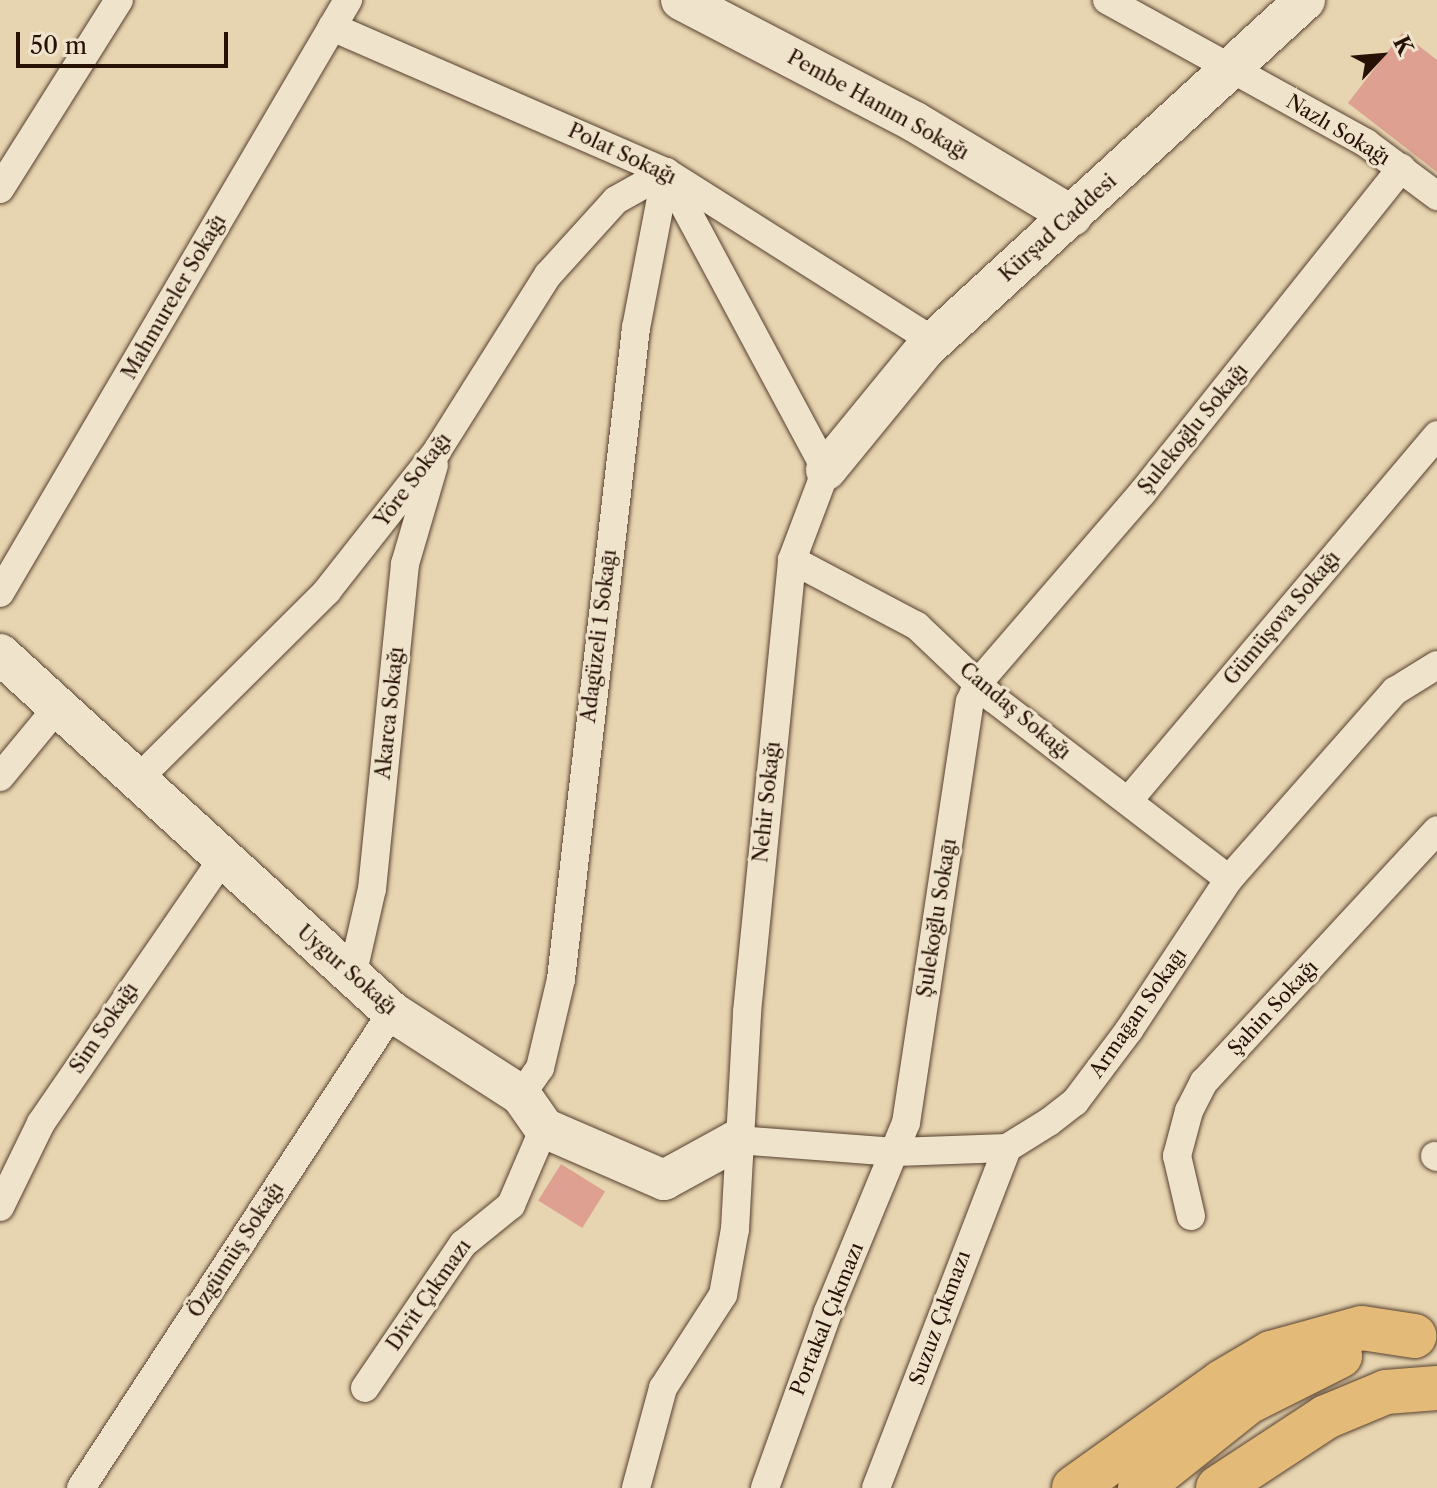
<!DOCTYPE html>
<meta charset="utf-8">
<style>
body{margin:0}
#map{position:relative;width:1437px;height:1488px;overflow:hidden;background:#e7d4b0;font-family:"Libre Caslon Text",serif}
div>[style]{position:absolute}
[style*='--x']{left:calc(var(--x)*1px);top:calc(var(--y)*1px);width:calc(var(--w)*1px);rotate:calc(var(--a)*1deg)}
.building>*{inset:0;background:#dea090;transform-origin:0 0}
.roads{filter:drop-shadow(0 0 2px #57412f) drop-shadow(0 0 2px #57412f)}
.street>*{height:28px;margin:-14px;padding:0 14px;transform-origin:14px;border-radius:14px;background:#efe3cc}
.secondary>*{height:40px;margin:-20px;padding:0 20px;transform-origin:20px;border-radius:20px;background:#efe3cc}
.primary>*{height:44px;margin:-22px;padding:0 22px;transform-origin:22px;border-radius:22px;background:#e4ba78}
span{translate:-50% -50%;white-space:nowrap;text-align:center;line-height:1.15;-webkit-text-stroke:6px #efe3cc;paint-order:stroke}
.street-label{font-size:20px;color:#271004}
.north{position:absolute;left:1341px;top:16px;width:80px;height:80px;-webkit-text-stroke:6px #efe3cc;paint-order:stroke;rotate:64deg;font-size:22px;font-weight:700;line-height:32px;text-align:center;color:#271004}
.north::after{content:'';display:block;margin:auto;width:28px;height:36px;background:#271004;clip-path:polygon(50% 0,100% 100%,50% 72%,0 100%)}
.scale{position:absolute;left:16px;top:32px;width:212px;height:36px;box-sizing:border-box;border:4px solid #271004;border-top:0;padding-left:10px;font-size:24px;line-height:28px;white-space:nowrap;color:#271004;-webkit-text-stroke:6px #efe3cc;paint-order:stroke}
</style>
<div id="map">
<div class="building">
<i style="clip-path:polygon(1402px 33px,1437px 60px,1437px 172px,1348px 103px)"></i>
<i style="left:561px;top:1164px;width:52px;height:43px;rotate:32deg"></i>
</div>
<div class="roads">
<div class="street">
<i style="--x:1107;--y:0;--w:296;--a:28.9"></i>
<i style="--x:1366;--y:143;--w:89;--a:36.7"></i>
<i style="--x:332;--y:27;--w:364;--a:23.5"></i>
<i style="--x:666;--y:172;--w:316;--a:32.3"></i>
<i style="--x:0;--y:189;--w:223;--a:-57.8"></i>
<i style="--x:792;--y:560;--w:141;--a:27.8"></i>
<i style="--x:917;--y:626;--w:106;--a:43.5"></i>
<i style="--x:994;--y:699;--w:296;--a:37.5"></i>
<i style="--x:0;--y:593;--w:688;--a:-59.59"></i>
<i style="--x:0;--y:777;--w:88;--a:-50.5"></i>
<i style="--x:140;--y:777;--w:264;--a:-44.8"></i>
<i style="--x:327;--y:591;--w:178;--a:-51.8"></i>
<i style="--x:437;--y:451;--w:208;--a:-57.8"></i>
<i style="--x:548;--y:275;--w:101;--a:-47.8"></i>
<i style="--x:616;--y:200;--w:57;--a:-29.2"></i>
<i style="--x:1128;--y:801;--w:479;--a:-49.8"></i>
<i style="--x:352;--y:976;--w:89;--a:-77.1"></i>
<i style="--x:372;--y:889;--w:327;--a:-84.2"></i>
<i style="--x:405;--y:564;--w:103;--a:-73.7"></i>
<i style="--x:521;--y:1095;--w:33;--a:-55"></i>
<i style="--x:540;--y:1068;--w:91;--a:-76.7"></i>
<i style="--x:561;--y:979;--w:655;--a:-83.43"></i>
<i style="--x:636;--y:328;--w:159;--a:-79.1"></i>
<i style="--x:737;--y:1140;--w:159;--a:4.3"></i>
<i style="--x:896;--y:1152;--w:111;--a:-2.1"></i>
<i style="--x:1007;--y:1148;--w:49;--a:-31.8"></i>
<i style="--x:1049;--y:1122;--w:33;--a:-38"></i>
<i style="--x:1075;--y:1102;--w:90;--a:-53.1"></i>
<i style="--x:1129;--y:1030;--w:181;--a:-56.5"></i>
<i style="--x:1229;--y:879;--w:251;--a:-48.6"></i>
<i style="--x:1395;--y:691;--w:49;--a:-31.8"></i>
<i style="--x:1435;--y:1156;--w:2;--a:27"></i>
<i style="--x:0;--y:1207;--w:93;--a:-64"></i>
<i style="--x:41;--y:1123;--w:321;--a:-55.5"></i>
<i style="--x:1191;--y:1216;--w:62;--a:-103.1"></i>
<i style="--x:1177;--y:1156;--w:47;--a:-75.1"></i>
<i style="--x:1189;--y:1111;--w:33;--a:-63"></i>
<i style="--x:1204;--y:1082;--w:343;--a:-47.2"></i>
<i style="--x:365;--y:1388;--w:174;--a:-55.8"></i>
<i style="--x:463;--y:1244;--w:62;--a:-39.1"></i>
<i style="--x:511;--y:1205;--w:84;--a:-66.8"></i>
<i style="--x:81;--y:1488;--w:569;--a:-56.84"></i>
<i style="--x:636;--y:1488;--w:104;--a:-74.9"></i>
<i style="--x:663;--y:1388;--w:111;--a:-57.2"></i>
<i style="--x:723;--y:1295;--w:67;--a:-79.7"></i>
<i style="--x:735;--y:1229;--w:217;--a:-86.8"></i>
<i style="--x:747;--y:1012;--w:454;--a:-84.3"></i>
<i style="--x:792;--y:560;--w:96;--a:-69.3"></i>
<i style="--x:826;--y:470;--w:338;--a:-118.2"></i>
<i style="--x:765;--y:1488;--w:187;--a:-70.3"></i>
<i style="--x:828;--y:1312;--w:204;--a:-67.6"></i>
<i style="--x:906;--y:1123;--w:426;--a:-81.4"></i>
<i style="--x:970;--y:702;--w:21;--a:-67"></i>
<i style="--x:978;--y:683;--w:251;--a:-49.2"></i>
<i style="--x:1142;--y:493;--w:416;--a:-51.4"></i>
<i style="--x:876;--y:1488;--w:364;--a:-68.9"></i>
</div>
<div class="secondary">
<i style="--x:681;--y:0;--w:264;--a:27.5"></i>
<i style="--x:915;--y:122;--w:183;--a:30.9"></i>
<i style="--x:826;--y:470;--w:156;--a:-50.7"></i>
<i style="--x:925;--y:349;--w:516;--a:-42.57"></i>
<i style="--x:0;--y:654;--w:531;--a:42.4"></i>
<i style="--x:392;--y:1012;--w:153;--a:32.8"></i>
<i style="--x:521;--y:1095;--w:40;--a:55.1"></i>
<i style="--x:544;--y:1128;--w:131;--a:23.4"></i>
<i style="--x:664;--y:1180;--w:83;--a:-28.7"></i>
</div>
<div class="primary">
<i style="--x:1074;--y:1488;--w:182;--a:-35.6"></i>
<i style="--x:1222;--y:1382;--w:57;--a:-30.6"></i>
<i style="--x:1271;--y:1353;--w:94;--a:-15.4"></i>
<i style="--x:1362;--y:1328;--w:53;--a:8.7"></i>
<i style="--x:1140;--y:1488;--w:138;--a:-38.5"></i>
<i style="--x:1248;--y:1402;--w:103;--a:-26.6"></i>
<i style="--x:1218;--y:1488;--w:129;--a:-33.3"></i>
<i style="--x:1326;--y:1417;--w:65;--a:-22.6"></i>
<i style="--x:1386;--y:1392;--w:51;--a:-4.5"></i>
</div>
</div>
<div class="street-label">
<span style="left:878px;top:105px;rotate:29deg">Pembe Hanım Sokağı</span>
<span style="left:1338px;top:130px;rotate:31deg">Nazlı Sokağı</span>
<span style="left:622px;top:154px;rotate:25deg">Polat Sokağı</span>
<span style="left:1058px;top:228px;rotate:-42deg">Kürşad Caddesi</span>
<span style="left:174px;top:297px;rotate:-60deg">Mahmureler Sokağı</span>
<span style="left:1193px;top:429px;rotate:-51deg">Şulekoğlu Sokağı</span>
<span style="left:413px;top:480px;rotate:-53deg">Yöre Sokağı</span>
<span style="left:1282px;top:618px;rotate:-50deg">Gümüşova Sokağı</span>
<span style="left:599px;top:636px;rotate:-83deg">Adagüzeli 1 Sokaḡı</span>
<span style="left:1015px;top:711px;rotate:40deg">Candaş Sokağı</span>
<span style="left:390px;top:713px;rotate:-84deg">Akarca Sokağı</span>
<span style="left:767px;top:802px;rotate:-84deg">Nehir Sokağı</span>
<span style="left:937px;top:918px;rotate:-81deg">Şulekoğlu Sokaḡı</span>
<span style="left:347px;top:970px;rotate:41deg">Uygur Sokağı</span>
<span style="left:1273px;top:1008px;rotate:-47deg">Şahin Sokağı</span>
<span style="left:1138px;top:1013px;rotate:-55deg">Armaḡan Sokaḡı</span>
<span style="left:104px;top:1028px;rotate:-56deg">Sim Sokağı</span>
<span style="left:236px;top:1250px;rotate:-57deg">Özgümüş Sokağı</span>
<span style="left:429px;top:1295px;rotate:-55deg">Divit Çıkmazı</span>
<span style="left:940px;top:1318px;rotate:-70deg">Suzuz Çıkmazı</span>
<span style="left:827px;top:1319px;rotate:-68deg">Portakal Çıkmazı</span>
</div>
<div class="north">K</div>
<div class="scale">50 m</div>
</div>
